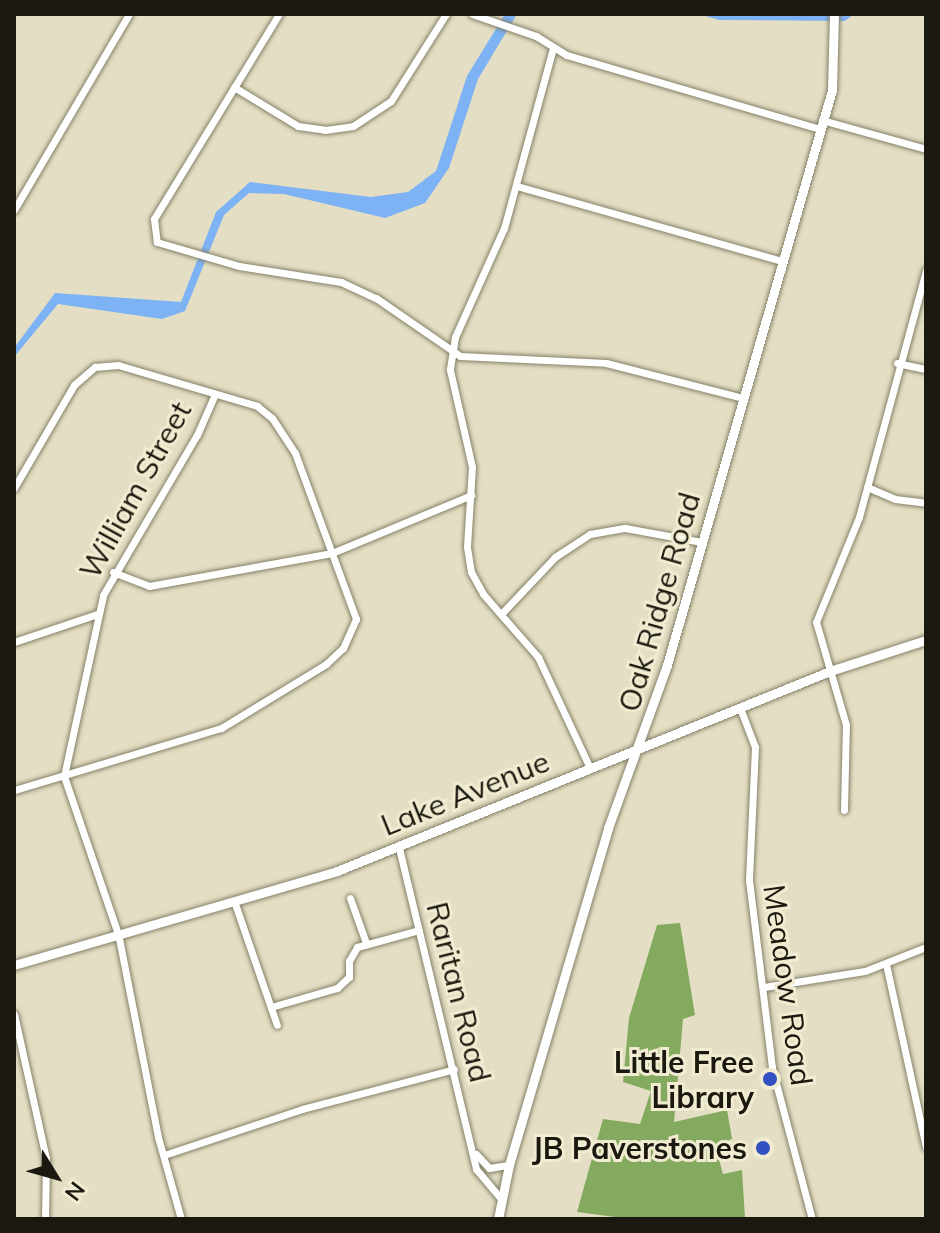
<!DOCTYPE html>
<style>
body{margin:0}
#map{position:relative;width:940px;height:1233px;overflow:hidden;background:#e4dfc4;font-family:Mulish,sans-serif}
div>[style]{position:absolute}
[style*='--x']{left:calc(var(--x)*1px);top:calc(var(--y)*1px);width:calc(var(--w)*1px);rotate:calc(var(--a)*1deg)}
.forest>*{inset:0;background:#83aa5e}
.water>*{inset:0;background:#7db2f5}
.roads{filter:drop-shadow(0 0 2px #858168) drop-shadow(0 0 2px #858168)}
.street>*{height:7px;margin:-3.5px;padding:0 3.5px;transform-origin:3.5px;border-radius:3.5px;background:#fff}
.secondary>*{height:9px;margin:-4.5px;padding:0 4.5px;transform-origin:4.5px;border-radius:4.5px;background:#fff}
.dots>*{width:22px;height:22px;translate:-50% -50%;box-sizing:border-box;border:4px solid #f1ecd1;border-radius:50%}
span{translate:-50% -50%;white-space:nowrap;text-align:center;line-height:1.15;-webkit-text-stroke:6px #f1ecd1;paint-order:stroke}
.street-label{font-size:30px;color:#1b190f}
.poi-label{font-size:30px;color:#1b190f;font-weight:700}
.right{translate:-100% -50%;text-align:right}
.frame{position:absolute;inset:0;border:16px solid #1b190f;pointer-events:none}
.north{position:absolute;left:16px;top:1137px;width:80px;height:80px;-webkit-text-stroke:6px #f1ecd1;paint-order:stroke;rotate:127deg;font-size:22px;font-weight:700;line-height:32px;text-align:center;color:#1b190f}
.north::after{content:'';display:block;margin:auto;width:28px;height:36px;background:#1b190f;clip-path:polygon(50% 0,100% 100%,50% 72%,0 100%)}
</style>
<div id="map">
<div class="forest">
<i style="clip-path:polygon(680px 923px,695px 1015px,683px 1019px,674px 1122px,727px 1110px,732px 1139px,715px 1145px,723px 1174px,742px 1170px,745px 1219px,630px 1219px,577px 1212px,603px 1119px,640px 1124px,651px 1091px,623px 1082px,629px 1018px,657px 925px)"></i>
</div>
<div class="water">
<i style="clip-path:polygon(505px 14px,517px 14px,478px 79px,449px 168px,425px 203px,385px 218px,284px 194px,249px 193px,224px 215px,185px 311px,162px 319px,58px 304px,14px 357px,14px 348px,55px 293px,181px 302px,216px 212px,250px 182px,371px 197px,408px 192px,436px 171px,467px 76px)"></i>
<i style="clip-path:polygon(699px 14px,854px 14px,845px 21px,719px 20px)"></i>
</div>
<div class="roads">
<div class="street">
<i style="--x:279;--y:14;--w:240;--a:121.4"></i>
<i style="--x:154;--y:219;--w:23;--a:83"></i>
<i style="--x:157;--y:242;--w:85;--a:16.3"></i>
<i style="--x:239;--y:266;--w:103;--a:8.9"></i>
<i style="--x:341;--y:282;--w:38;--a:25"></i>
<i style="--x:376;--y:298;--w:102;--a:34.6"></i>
<i style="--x:460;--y:356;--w:146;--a:2.7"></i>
<i style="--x:606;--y:363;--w:141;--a:14.3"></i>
<i style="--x:472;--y:14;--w:68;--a:19"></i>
<i style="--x:536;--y:36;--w:36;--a:32"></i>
<i style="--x:567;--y:55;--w:264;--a:16.3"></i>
<i style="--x:553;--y:48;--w:187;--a:105.2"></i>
<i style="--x:504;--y:228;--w:120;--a:114.2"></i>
<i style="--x:455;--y:337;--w:33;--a:99"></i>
<i style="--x:450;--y:370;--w:99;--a:77.2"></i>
<i style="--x:472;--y:467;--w:80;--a:93.6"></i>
<i style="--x:467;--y:547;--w:25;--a:81"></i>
<i style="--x:471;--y:572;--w:25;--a:61"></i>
<i style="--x:483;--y:594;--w:84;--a:48.9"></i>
<i style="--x:538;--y:657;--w:123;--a:64.9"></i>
<i style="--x:234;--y:87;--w:75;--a:31.4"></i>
<i style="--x:298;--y:126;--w:27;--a:8"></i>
<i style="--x:325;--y:130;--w:28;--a:-8"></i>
<i style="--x:353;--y:126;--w:45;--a:-33.3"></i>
<i style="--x:391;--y:101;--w:103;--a:-57.7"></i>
<i style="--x:822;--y:120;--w:108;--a:15.6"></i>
<i style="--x:517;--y:186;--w:275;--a:15.8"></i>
<i style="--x:14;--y:210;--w:227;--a:-59.6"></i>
<i style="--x:897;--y:363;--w:30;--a:12"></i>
<i style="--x:867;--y:487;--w:30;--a:23"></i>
<i style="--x:895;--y:499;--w:31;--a:7"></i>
<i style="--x:14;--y:488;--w:119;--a:-59.8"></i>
<i style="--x:74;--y:385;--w:28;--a:-41"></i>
<i style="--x:95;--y:367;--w:23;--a:-5"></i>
<i style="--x:118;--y:365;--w:145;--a:16.4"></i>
<i style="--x:257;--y:406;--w:19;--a:39"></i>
<i style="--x:272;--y:418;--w:42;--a:56.7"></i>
<i style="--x:295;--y:453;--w:177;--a:69.8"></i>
<i style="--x:356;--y:619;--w:32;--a:114"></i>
<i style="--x:343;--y:648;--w:23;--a:137"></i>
<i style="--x:326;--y:664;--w:123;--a:148.6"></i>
<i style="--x:221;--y:728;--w:216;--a:163.3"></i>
<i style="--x:113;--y:572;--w:39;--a:21"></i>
<i style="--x:149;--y:586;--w:186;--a:-10.2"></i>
<i style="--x:332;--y:553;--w:151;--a:-22.6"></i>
<i style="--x:503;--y:612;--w:76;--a:-46.6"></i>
<i style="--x:555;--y:557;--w:42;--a:-33.3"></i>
<i style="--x:590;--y:534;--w:36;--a:-10"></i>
<i style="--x:625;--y:528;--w:78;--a:10.3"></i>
<i style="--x:14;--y:642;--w:88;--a:-18.6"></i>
<i style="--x:740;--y:708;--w:42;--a:69"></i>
<i style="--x:755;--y:747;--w:133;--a:92.6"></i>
<i style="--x:749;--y:880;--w:189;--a:83"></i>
<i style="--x:772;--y:1068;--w:156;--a:75.2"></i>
<i style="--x:844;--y:810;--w:85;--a:-88.7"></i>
<i style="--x:846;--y:725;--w:107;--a:-106.2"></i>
<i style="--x:816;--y:622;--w:113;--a:-67.7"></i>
<i style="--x:859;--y:517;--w:256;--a:-74.8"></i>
<i style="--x:399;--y:848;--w:330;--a:76.5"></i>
<i style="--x:476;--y:1169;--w:38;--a:50"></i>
<i style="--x:350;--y:898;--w:48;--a:70.4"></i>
<i style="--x:234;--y:901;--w:131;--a:70.9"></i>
<i style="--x:886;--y:964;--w:187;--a:77.7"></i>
<i style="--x:764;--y:987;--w:102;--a:-9"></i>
<i style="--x:865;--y:971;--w:66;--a:-21.5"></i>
<i style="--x:271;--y:1007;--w:69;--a:-16.1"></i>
<i style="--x:337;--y:988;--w:16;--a:-43"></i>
<i style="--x:349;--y:977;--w:16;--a:-90"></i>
<i style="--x:349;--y:961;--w:16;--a:-60"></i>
<i style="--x:357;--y:947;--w:64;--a:-15.3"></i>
<i style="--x:14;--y:1014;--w:148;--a:77.5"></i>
<i style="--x:46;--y:1158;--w:61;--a:90.9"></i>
<i style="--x:476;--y:1154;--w:19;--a:47"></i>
<i style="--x:489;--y:1168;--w:20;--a:-9"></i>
<i style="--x:164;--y:1155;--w:145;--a:-18.4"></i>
<i style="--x:302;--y:1109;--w:157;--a:-14.7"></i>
<i style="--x:181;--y:1219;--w:85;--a:-105.7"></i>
<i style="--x:158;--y:1137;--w:207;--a:-101.1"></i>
<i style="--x:118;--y:934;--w:167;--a:-108.9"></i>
<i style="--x:64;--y:776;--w:185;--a:-77.8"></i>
<i style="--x:103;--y:595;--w:186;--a:-59.6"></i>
<i style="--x:197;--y:435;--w:45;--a:-66.3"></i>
</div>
<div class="secondary">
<i style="--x:14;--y:965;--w:336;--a:-16.2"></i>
<i style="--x:337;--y:871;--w:532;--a:-22.08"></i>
<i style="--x:830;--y:671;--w:101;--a:-17.9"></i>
<i style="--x:498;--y:1219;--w:55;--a:-78.5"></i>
<i style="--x:509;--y:1165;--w:351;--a:-73.6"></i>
<i style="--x:608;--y:828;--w:173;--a:-70.1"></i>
<i style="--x:667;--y:665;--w:598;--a:-73.99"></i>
<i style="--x:832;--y:90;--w:76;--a:-88.5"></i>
</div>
</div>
<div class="dots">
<i style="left:770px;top:1079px;background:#3250c1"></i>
<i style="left:763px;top:1148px;background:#3250c1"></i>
</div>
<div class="street-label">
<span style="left:135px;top:490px;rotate:-61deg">William Street</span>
<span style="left:659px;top:602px;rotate:-74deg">Oak Ridge Road</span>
<span style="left:465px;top:793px;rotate:-22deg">Lake Avenue</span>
<span style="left:788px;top:985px;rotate:82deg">Meadow Road</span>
<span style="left:459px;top:992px;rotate:76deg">Raritan Road</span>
</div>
<div class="poi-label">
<span class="right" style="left:754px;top:1079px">Little Free<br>Library</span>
<span class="right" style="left:747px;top:1148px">JB Paverstones</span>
</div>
<div class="frame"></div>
<div class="north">N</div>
</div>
